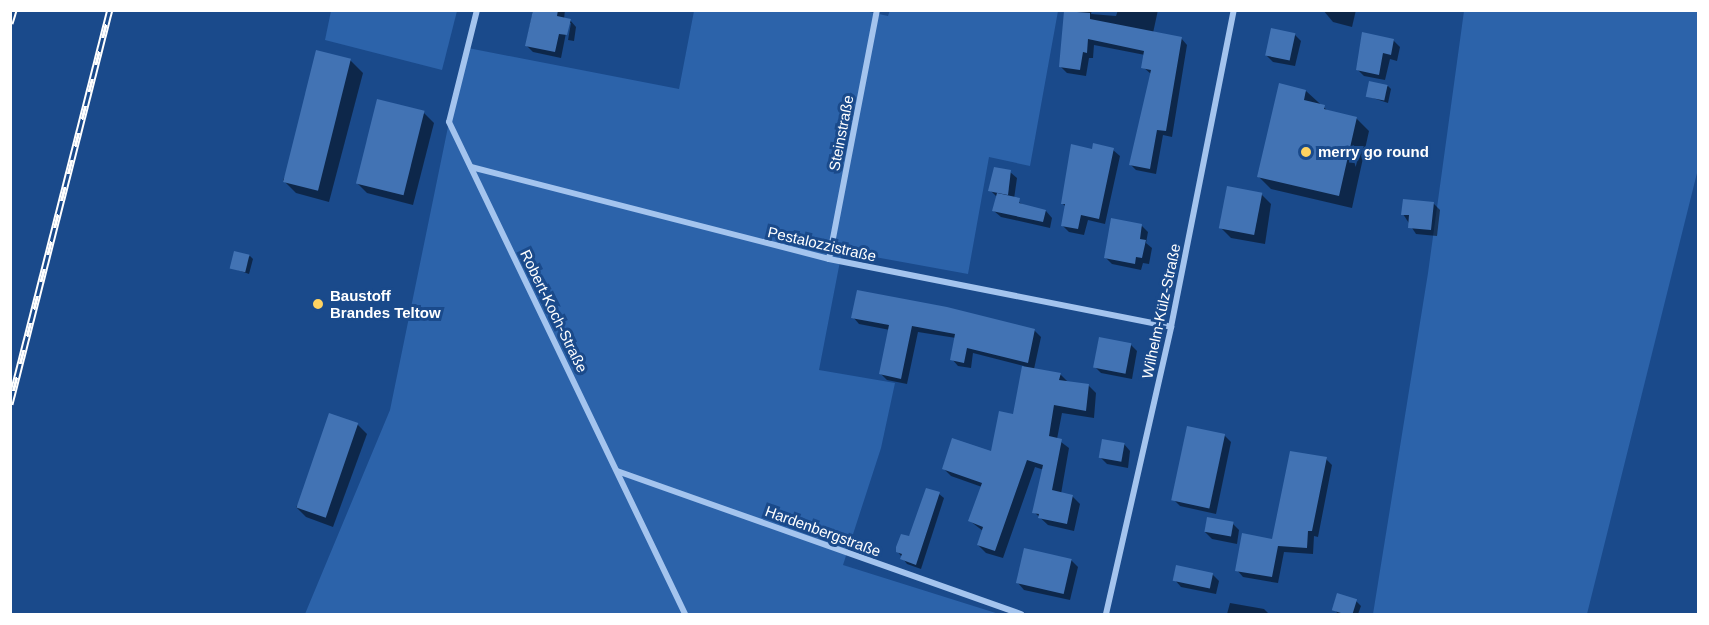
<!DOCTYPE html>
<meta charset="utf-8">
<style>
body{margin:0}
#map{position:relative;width:1709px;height:625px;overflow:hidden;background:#1a4a8b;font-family:Helvetica,sans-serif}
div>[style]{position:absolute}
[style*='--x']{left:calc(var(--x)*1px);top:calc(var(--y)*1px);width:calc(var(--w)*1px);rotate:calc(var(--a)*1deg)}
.green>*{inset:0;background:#2c63aa}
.shadow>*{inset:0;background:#0007}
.building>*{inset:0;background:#4273b4;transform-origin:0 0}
.minor>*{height:6px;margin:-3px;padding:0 3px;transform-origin:3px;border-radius:3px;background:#a4c4ee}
.rail>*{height:7px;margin-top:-3.5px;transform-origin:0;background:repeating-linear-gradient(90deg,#1a4a8b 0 14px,#fff 0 28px);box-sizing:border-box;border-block:2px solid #fff}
.dots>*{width:16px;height:16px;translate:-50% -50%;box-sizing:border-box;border:3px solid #1a4a8b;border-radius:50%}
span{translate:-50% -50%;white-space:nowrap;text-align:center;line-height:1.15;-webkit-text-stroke:6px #1a4a8b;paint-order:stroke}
.street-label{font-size:15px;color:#fff}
.poi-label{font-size:15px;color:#fff;font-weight:700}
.left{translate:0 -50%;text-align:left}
.frame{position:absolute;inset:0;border:12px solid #fff;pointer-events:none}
</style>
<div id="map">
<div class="green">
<i style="clip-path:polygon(860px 10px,888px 16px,890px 10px,1058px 11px,1030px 166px,989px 157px,968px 274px,842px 251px,819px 370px,895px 383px,881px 448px,843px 565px,999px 614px,305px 614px,390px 410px,449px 122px,468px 48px,679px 89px,694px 11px)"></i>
<i style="clip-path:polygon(331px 11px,457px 11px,442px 70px,325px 40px)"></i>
<i style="clip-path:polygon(1464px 11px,1698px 11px,1698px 169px,1587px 614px,1373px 614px,1428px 273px)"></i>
</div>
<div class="shadow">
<i style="clip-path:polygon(533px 10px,565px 10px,564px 19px,570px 20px,576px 27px,574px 41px,568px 40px,571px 23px,568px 23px,561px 58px,533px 52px,526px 45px)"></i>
<i style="clip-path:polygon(1065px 10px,1092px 10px,1091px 14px,1116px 16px,1118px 10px,1158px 10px,1153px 33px,1181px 38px,1187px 45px,1172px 137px,1163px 135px,1156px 174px,1136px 170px,1130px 164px,1151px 74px,1143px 67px,1145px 55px,1094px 45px,1093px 58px,1089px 58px,1086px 76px,1067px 73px,1060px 66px)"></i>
<i style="clip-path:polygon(1323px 10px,1356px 10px,1352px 27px,1333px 22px)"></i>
<i style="clip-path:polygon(1294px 34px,1301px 41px,1295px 66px,1273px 62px,1266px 55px)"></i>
<i style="clip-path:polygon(1393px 40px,1400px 47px,1397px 61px,1390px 59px,1385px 80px,1364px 76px,1357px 69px)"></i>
<i style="clip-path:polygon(350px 60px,363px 73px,329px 202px,296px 193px,283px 180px)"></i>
<i style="clip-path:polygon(1388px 86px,1391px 89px,1388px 103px,1367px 96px)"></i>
<i style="clip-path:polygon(1306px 91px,1329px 112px,1356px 118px,1369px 131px,1352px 208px,1271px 189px,1258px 176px)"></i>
<i style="clip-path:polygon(424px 113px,434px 123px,413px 205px,367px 193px,357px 183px)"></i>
<i style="clip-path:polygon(1113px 150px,1120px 156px,1105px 224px,1088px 220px,1084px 235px,1069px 232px,1062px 225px,1066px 207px,1062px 203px,1093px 151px)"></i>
<i style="clip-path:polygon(1010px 172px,1017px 178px,1014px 199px,1025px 206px,1046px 211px,1052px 218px,1050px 228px,1001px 217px,994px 211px,997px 197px,990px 190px)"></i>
<i style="clip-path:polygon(1261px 194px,1271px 204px,1265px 244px,1231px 238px,1221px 228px)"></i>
<i style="clip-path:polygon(1433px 203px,1440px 210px,1437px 236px,1416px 234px,1403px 214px)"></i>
<i style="clip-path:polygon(1142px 226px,1148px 232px,1146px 243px,1152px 248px,1149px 264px,1143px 263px,1141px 270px,1112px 264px,1105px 257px)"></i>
<i style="clip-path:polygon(250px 256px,253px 259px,249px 274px,232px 268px)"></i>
<i style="clip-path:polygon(853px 317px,1034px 330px,1041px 337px,1034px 369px,1060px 374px,1068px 382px,1088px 385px,1096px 393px,1094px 418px,1062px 413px,1057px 439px,1069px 448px,1061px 494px,1072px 496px,1080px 504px,1074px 531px,1048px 525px,1034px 512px,1044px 470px,1035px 467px,1003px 558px,986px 553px,978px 545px,983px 531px,970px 521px,982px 487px,951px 476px,943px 468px,993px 453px,1015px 415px,1024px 366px,973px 353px,971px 368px,958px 366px,952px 359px,956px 338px,918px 332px,907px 384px,887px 380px,881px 374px,890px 330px,859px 324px)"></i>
<i style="clip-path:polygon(1130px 344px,1137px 351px,1132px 379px,1101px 373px,1095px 367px)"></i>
<i style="clip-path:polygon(357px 424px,367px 434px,333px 527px,306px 517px,296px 507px)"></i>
<i style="clip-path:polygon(1224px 435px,1231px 442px,1216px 514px,1180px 506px,1173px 499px)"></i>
<i style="clip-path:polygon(1124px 444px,1130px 451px,1128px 468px,1107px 464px,1101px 458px)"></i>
<i style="clip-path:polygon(1326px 459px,1332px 465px,1318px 537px,1314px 536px,1313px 554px,1284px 552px,1278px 583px,1243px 577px,1237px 570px,1274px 541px)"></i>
<i style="clip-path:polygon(939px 494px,944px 498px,921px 569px,907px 564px,898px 552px)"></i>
<i style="clip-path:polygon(1233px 524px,1239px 530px,1237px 544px,1212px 539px,1205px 532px)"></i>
<i style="clip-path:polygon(1071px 560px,1078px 567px,1070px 600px,1024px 590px,1018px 583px)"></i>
<i style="clip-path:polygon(1212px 574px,1219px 581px,1216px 594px,1181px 587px,1175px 580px)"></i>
<i style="clip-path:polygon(1356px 601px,1361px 606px,1358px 614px,1338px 614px,1334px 609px)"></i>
<i style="clip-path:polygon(1230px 603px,1264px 609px,1269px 614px,1227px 614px)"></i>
</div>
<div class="building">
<i style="clip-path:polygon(533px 10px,558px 10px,557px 16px,571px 19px,567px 35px,559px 34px,555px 52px,525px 46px)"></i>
<i style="clip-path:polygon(1064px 11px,1090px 13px,1090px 19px,1182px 37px,1166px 131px,1157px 130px,1150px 169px,1129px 165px,1151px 70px,1141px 68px,1144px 51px,1088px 39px,1087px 53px,1083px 52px,1080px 70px,1059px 67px)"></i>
<i style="left:1271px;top:28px;width:25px;height:28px;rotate:12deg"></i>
<i style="clip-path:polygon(1362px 32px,1394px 39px,1391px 55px,1383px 53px,1379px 75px,1356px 70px)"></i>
<i style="left:316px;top:50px;width:36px;height:136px;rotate:14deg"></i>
<i style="left:1369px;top:81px;width:19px;height:16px;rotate:12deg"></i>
<i style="clip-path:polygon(1279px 83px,1306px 90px,1304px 100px,1325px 105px,1324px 109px,1357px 117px,1339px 196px,1257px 177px)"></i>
<i style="left:377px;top:99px;width:49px;height:87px;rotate:14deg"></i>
<i style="clip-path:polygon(1093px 143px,1114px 148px,1099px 219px,1081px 215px,1078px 229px,1061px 226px,1065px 204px,1061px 204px,1071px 144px,1092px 149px)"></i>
<i style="clip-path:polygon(994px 167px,1011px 170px,1008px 195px,988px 191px)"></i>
<i style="left:1227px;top:186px;width:36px;height:43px;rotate:11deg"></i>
<i style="clip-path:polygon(997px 193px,1020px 198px,1019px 203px,1046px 210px,1043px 222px,992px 211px)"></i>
<i style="clip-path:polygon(1403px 199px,1434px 202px,1431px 230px,1408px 228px,1409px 215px,1401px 215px)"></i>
<i style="clip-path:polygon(1111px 218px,1142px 224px,1140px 239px,1146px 240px,1142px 258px,1136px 257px,1135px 264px,1104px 258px)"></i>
<i style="left:234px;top:251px;width:16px;height:18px;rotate:14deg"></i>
<i style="clip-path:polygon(857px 290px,947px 307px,1035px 329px,1028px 363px,967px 348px,964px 363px,950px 360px,955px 334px,912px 326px,901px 379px,879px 374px,889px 325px,851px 318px)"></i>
<i style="left:1099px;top:337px;width:33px;height:31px;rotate:11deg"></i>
<i style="clip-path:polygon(1022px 366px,1061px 373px,1059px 380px,1089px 384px,1086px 411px,1054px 405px,1049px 436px,1062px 439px,1052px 490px,1073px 495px,1067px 524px,1038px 518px,1039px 514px,1032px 513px,1043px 465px,1027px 460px,995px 551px,977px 545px,983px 527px,968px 521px,982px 483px,942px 469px,952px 438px,991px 451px,999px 411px,1013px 414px)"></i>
<i style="left:329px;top:413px;width:31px;height:100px;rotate:19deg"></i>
<i style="left:1187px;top:426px;width:39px;height:76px;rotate:12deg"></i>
<i style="left:1102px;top:439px;width:23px;height:19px;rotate:10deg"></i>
<i style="clip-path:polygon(1290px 451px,1327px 457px,1312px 531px,1308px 531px,1307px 548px,1278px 546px,1272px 577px,1235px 571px,1242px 533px,1272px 539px)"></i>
<i style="clip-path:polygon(926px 488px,940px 492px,916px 565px,900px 559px,902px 554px,896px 552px,896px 547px,901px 534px,909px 536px)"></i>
<i style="left:1207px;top:517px;width:27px;height:15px;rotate:10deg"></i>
<i style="left:1024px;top:548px;width:49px;height:36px;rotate:13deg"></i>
<i style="left:1176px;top:565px;width:38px;height:16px;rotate:12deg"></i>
<i style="left:1337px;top:593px;width:21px;height:18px;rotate:17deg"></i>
</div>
<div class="minor">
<i style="--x:477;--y:10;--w:115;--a:104"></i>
<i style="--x:449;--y:122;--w:546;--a:64.37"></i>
<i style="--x:471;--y:167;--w:370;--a:14.4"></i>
<i style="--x:829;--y:259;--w:349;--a:11.2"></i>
<i style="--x:829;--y:259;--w:254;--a:-79.1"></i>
<i style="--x:617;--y:471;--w:429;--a:19.5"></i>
<i style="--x:1106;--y:614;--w:294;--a:-77.2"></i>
<i style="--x:1171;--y:327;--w:323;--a:-78.8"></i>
</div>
<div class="rail">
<i style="--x:10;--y:23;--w:14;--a:-73"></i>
<i style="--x:10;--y:404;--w:406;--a:-75.8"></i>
</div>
<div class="dots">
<i style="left:1306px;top:152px;background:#ffd361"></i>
<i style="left:318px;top:304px;background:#ffd361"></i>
</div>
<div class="street-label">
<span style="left:841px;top:133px;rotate:-79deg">Steinstraße</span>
<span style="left:822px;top:244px;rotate:13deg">Pestalozzistraße</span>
<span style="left:554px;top:311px;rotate:64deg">Robert-Koch-Straße</span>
<span style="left:1161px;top:311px;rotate:-78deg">Wilhelm-Külz-Straße</span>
<span style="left:823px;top:531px;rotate:20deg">Hardenbergstraße</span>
</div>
<div class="poi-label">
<span class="left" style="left:1318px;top:152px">merry go round</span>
<span class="left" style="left:330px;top:304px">Baustoff<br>Brandes Teltow</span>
</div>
<div class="frame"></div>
</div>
